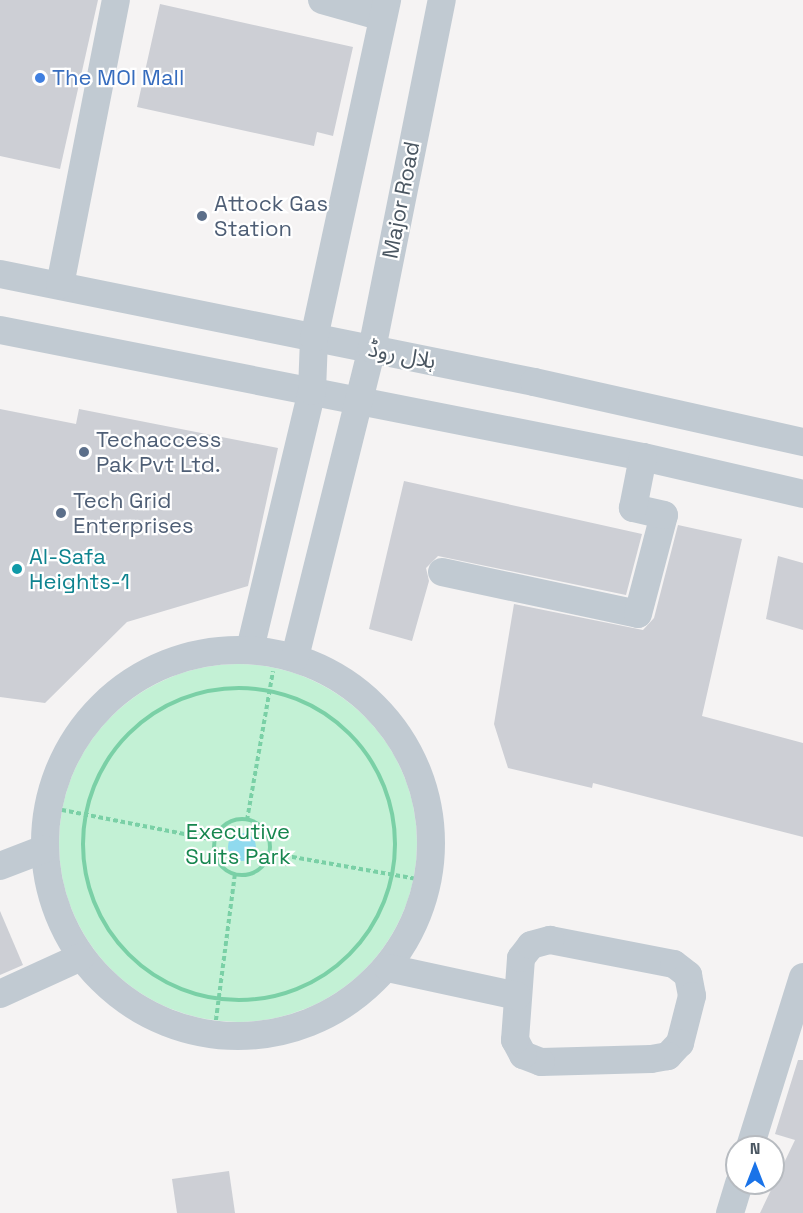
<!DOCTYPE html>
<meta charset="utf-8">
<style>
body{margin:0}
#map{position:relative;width:803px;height:1213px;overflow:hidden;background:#f5f3f3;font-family:"Space Grotesk","Noto Sans Arabic",sans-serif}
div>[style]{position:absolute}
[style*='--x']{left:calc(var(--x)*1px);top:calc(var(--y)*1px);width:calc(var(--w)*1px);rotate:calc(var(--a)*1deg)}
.green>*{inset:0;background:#c3f1d5}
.round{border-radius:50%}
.water>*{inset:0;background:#90daee}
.building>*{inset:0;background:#cdcfd5}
.path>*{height:4px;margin-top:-2px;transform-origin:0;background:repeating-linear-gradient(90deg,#7ad0a6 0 4.5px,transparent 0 7.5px)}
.path>.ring{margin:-2px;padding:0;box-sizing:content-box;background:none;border:4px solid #7ad0a6;border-radius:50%}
.minor>*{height:28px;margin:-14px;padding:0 14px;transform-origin:14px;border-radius:14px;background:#c1cad2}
.minor>.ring{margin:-14px;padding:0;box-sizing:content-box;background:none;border:28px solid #c1cad2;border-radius:50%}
.dots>*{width:16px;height:16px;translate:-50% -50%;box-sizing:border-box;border:3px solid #fff;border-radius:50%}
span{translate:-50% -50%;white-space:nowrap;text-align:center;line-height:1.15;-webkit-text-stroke:4.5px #fff;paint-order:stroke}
.shop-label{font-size:22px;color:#366cbe}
.left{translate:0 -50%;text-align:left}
.street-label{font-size:22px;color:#4a5661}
.service-label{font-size:22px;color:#4e5e75}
.culture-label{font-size:22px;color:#0d838f}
.park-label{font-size:22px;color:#17864f}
.north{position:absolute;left:725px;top:1135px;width:60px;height:60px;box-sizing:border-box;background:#fff;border:2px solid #b7bbc0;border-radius:50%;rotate:0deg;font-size:16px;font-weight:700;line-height:24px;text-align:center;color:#4a5661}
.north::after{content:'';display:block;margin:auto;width:21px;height:27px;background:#1a73e8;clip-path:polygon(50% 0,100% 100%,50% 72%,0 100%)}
</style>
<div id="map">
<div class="green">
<i class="round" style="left:59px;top:664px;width:358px;height:358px"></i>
</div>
<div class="water">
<i class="round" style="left:228px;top:833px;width:28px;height:28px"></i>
</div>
<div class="building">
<i style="clip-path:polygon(0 0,98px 0,60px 169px,0 156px)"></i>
<i style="clip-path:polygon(160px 4px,353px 47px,333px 136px,317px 132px,314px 146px,137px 107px)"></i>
<i style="clip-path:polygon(0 409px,76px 424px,79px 409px,278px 448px,248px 586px,127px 622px,45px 703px,0 697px)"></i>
<i style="clip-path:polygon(404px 481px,642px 534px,626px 595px,438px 556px,426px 568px,429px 581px,412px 641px,369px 629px)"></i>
<i style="clip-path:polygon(678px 525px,742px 539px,702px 716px,803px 743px,803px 837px,593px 783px,592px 788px,508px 768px,494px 724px,514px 604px,643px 630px,654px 618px)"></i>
<i style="clip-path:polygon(778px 556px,803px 563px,803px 630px,766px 619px)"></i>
<i style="clip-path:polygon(0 911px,23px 965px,0 975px)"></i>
<i style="clip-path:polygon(798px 1060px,803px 1060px,803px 1213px,760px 1213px,795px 1140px,775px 1134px)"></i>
<i style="clip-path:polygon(229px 1171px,235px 1213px,177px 1213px,172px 1179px)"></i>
</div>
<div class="path">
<i class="ring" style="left:83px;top:688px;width:308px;height:308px"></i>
<i style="--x:47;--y:807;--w:171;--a:11.1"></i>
<i class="ring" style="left:214px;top:819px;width:52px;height:52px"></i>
<i style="--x:247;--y:820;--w:151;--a:-80.1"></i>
<i style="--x:270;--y:853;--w:161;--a:10"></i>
<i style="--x:214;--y:1035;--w:162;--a:-82.6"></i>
</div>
<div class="minor">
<i style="--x:322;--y:0;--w:63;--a:15.6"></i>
<i style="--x:0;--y:274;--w:545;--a:11.43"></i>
<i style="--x:534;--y:382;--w:276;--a:12.6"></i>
<i style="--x:60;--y:285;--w:290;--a:-78.9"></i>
<i style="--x:0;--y:330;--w:655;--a:11.17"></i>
<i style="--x:643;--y:457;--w:164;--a:13"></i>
<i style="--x:442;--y:572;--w:200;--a:12.1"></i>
<i style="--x:638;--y:614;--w:102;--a:-75.3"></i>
<i style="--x:664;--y:515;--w:32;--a:-167"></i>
<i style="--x:633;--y:508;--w:52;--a:-78.9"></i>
<i style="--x:250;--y:649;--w:265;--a:-76.5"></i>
<i style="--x:312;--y:391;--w:53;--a:-87.8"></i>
<i style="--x:314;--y:338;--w:346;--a:-77.8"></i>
<i class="ring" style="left:45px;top:650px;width:358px;height:358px"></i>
<i style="--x:295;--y:657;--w:317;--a:-76"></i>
<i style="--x:372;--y:349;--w:356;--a:-78.7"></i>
<i style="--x:0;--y:866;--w:47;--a:-21.1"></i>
<i style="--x:550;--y:940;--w:126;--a:11"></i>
<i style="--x:674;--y:964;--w:18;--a:38"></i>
<i style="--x:688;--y:975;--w:21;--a:79"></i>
<i style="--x:692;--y:996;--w:49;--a:104.3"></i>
<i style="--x:680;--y:1043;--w:18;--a:133"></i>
<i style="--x:668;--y:1056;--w:17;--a:170"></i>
<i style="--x:651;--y:1059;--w:110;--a:178.4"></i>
<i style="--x:541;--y:1062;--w:19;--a:-159"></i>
<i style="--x:523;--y:1055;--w:17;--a:-118"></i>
<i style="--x:515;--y:1040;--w:82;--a:-85.8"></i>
<i style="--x:521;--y:958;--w:16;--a:-52"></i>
<i style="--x:531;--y:945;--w:20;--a:-15"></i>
<i style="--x:388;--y:968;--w:132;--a:12.2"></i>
<i style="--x:0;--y:994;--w:89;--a:-24.6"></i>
<i style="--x:750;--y:1147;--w:178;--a:-72.7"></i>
<i style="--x:730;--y:1213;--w:31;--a:-73"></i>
</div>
<div class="dots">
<i style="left:40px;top:78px;background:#3f7fe0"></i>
<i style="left:202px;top:216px;background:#5c6f8a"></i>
<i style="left:84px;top:452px;background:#5c6f8a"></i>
<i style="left:61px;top:513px;background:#5c6f8a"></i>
<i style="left:17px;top:569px;background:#0f9aa8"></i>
</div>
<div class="shop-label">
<span class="left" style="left:52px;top:78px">The MOI Mall</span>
</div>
<div class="street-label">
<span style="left:401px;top:200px;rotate:-79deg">Major Road</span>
<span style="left:402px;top:355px;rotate:11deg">ہلال روڈ</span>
</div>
<div class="service-label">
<span class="left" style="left:214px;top:216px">Attock Gas<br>Station</span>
<span class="left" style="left:96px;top:452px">Techaccess<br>Pak Pvt Ltd.</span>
<span class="left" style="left:73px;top:513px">Tech Grid<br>Enterprises</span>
</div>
<div class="culture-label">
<span class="left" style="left:29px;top:569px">Al-Safa<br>Heights-1</span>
</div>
<div class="park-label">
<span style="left:238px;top:844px">Executive<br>Suits Park</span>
</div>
<div class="north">N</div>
</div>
